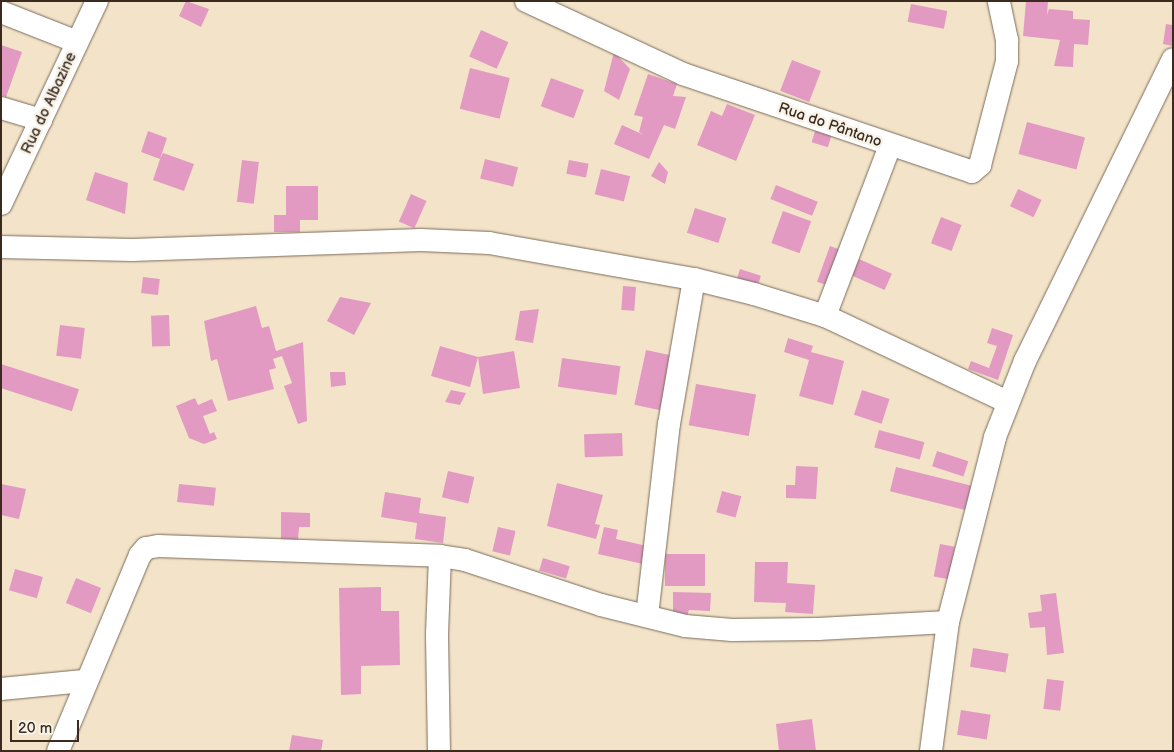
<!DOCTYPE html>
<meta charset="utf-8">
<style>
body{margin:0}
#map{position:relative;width:1174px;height:752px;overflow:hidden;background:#f3e3c9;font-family:"Balsamiq Sans",sans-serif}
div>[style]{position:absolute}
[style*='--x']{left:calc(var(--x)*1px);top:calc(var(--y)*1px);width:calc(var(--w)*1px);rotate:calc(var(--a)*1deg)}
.building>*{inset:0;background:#e29ac2;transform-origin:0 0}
.roads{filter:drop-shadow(0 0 1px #7b6b5a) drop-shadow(0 0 1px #7b6b5a)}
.minor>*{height:22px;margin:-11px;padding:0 11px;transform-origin:11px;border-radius:11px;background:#fff}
span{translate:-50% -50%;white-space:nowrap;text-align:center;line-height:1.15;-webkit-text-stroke:5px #f7f3e8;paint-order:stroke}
.street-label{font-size:15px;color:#3b2a1e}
.frame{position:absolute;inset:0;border:2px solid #3b2a1e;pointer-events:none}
.scale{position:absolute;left:10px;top:720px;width:69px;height:22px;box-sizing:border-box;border:2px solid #3b2a1e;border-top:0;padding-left:6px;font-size:15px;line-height:18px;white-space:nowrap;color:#3b2a1e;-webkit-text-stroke:4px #f7f3e8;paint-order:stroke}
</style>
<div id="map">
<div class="building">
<i style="clip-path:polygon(186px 1px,209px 9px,201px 27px,179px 16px)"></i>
<i style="clip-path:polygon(1026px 1px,1048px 1px,1047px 15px,1049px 9px,1073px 11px,1073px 19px,1090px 20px,1088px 45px,1074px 44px,1073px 67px,1054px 66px,1060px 40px,1023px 36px)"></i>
<i style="left:911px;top:4px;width:37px;height:18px;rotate:11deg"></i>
<i style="clip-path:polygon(1166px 24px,1173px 25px,1173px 46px,1163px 44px)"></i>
<i style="left:481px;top:30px;width:30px;height:29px;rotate:24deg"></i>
<i style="clip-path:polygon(1px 45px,22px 52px,6px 97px,1px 95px)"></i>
<i style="clip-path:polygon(614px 52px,630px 69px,619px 100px,604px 91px)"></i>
<i style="left:792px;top:60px;width:31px;height:33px;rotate:21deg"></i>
<i style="left:470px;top:68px;width:41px;height:42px;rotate:14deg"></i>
<i style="clip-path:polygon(648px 74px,677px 84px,673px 96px,686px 97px,675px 129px,664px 125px,649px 159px,614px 144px,622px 125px,644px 135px,639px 132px,643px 117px,634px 115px)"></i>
<i style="left:551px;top:78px;width:35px;height:30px;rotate:20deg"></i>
<i style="clip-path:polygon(727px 104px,755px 115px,736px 161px,697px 145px,711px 111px,722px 116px)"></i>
<i style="left:1027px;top:122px;width:60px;height:33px;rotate:15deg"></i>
<i style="left:816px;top:128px;width:17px;height:15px;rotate:17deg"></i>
<i style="clip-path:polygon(148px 131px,167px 138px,160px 159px,163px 153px,194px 164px,184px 191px,153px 180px,160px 159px,141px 152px)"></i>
<i style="left:485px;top:159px;width:34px;height:20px;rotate:14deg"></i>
<i style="left:242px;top:160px;width:17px;height:42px;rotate:7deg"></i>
<i style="left:569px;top:160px;width:20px;height:14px;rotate:11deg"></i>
<i style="clip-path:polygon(659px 162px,668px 172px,665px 184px,651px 176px)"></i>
<i style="left:601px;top:169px;width:30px;height:26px;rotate:14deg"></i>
<i style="clip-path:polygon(95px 172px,128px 183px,125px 214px,86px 200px)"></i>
<i style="left:776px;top:185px;width:45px;height:15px;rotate:22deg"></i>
<i style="clip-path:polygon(286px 186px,318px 186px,318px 220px,300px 220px,300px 232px,274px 232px,274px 215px,286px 215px)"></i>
<i style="left:1018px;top:189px;width:26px;height:19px;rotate:25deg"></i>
<i style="left:411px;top:194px;width:17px;height:30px;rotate:24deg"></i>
<i style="left:695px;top:208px;width:33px;height:26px;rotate:18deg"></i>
<i style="left:783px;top:211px;width:30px;height:34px;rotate:20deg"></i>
<i style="left:941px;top:217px;width:22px;height:28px;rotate:21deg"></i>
<i style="left:830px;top:246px;width:15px;height:38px;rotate:20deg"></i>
<i style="left:859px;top:259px;width:36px;height:18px;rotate:24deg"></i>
<i style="left:740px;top:269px;width:22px;height:11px;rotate:18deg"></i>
<i style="left:143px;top:277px;width:17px;height:16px;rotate:7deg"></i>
<i style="left:623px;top:286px;width:13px;height:24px;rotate:4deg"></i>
<i style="clip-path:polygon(340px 297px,371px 303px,354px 335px,327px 321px)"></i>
<i style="clip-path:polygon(256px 306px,262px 328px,269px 326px,276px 351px,303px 342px,307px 421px,298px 424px,284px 386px,292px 383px,282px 356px,273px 359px,276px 368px,269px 370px,274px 389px,228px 401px,217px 359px,211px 361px,204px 321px)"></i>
<i style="clip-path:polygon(539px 309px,533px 343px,515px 340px,520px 311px)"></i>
<i style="left:169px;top:315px;width:31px;height:18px;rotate:88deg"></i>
<i style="left:60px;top:325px;width:25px;height:31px;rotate:7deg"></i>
<i style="clip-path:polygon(992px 328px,1013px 335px,998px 380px,968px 369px,971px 361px,989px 368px,997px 346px,987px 343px)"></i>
<i style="clip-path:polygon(788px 338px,813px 346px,811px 352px,844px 361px,833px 405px,799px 396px,809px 360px,784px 352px)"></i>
<i style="clip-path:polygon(440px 346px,478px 357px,514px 351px,520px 388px,483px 394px,478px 357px,470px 387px,431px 376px)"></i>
<i style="left:646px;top:350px;width:30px;height:56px;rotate:12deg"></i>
<i style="left:562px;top:358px;width:59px;height:29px;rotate:8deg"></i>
<i style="left:1px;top:364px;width:82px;height:23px;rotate:18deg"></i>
<i style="clip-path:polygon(330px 372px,345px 372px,346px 385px,331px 387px)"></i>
<i style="left:696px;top:384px;width:61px;height:42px;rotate:10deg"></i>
<i style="clip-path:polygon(451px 390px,466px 393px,460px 405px,445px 402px)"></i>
<i style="left:862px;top:390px;width:29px;height:26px;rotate:18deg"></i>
<i style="clip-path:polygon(195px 398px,198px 405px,212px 399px,217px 411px,203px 416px,210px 434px,214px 432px,217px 439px,204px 444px,189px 438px,176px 406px)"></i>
<i style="left:879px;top:430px;width:47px;height:18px;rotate:15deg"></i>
<i style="left:622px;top:433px;width:23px;height:38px;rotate:88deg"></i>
<i style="left:937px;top:451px;width:33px;height:16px;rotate:18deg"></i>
<i style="clip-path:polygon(796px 466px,818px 467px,816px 499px,786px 498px,786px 485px,795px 485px)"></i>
<i style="left:896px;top:467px;width:84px;height:25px;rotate:14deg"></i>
<i style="left:448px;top:471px;width:27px;height:27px;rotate:13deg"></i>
<i style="clip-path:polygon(557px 483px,603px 495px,595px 524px,600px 525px,596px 539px,547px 526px)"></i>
<i style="clip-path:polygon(1px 484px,26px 489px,19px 519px,1px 515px)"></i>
<i style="left:179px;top:484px;width:37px;height:18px;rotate:6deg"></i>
<i style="left:722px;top:491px;width:20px;height:22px;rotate:15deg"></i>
<i style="clip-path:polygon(385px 492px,421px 498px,419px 513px,446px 517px,443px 543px,415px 539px,417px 523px,381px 517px)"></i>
<i style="clip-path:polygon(281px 512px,310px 513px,310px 527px,299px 527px,298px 541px,281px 540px)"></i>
<i style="left:498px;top:527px;width:18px;height:25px;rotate:13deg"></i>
<i style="clip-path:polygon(604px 527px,618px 530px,616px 539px,647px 546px,643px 564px,598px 554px)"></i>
<i style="left:940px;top:544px;width:15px;height:33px;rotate:11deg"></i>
<i style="left:665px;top:554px;width:40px;height:32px"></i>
<i style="left:543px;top:558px;width:28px;height:13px;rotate:17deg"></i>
<i style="clip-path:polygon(755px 562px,788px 562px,787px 583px,815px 585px,813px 614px,785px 612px,786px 603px,754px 602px)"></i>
<i style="left:15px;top:569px;width:29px;height:22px;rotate:16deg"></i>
<i style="left:76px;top:578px;width:27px;height:27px;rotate:22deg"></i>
<i style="clip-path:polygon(381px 587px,381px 611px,399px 611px,400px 665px,361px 666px,361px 694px,341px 695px,339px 588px)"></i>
<i style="clip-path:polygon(673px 592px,711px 593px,710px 611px,689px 610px,687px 616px,673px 616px)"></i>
<i style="clip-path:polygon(1056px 593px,1064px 653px,1047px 655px,1045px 627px,1030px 628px,1028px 613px,1042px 611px,1040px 595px)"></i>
<i style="left:973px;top:648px;width:36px;height:19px;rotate:9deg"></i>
<i style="left:1047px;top:679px;width:17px;height:30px;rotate:7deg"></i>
<i style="left:961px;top:710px;width:30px;height:25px;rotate:9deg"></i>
<i style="clip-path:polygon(812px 719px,816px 751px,779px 751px,776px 724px)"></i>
<i style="clip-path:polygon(292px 735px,323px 740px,321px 751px,289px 751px)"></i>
</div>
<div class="roads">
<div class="minor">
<i style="--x:526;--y:1;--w:173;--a:24.9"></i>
<i style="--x:683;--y:74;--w:305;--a:18.7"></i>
<i style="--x:972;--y:172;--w:11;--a:-41"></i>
<i style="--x:980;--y:165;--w:107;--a:-75.4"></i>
<i style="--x:1007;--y:61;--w:21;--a:-90"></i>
<i style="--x:1007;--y:40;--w:40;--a:-102"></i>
<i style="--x:1;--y:12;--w:82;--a:21.5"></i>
<i style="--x:1;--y:108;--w:42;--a:16.7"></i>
<i style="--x:1;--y:204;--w:225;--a:-64.7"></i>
<i style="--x:1;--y:247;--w:131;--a:1.3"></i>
<i style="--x:132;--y:250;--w:289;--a:-2"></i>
<i style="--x:421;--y:240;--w:68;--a:2.5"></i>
<i style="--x:489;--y:243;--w:208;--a:10"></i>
<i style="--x:694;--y:279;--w:62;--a:14"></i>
<i style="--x:754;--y:294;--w:74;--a:17.2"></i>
<i style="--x:825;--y:316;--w:202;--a:25.2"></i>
<i style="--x:825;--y:316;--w:182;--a:-69.1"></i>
<i style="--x:647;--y:616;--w:193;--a:-83.5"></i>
<i style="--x:669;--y:424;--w:147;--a:-80.2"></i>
<i style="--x:1;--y:689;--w:83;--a:-5.5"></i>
<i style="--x:58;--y:751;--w:212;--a:-67.3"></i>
<i style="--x:140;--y:555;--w:9;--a:-49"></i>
<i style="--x:146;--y:548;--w:12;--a:-9"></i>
<i style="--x:158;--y:546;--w:282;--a:2"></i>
<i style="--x:440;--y:556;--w:25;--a:9"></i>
<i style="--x:465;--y:560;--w:143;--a:18.3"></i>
<i style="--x:601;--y:605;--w:87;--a:14"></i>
<i style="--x:685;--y:626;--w:47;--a:4.9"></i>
<i style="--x:732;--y:630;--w:86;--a:-0.7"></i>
<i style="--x:818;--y:629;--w:130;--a:-3.1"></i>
<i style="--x:439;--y:751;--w:117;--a:-91"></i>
<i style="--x:437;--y:634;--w:78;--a:-87.8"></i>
<i style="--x:931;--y:751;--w:130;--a:-82.5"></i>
<i style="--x:948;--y:622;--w:191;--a:-75.7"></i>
<i style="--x:995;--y:437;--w:82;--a:-68.5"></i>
<i style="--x:1025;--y:361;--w:336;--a:-63.9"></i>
</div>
</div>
<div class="street-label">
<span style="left:49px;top:103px;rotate:-65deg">Rua do Albazine</span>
<span style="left:830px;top:125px;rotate:19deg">Rua do Pântano</span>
</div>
<div class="frame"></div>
<div class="scale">20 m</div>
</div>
